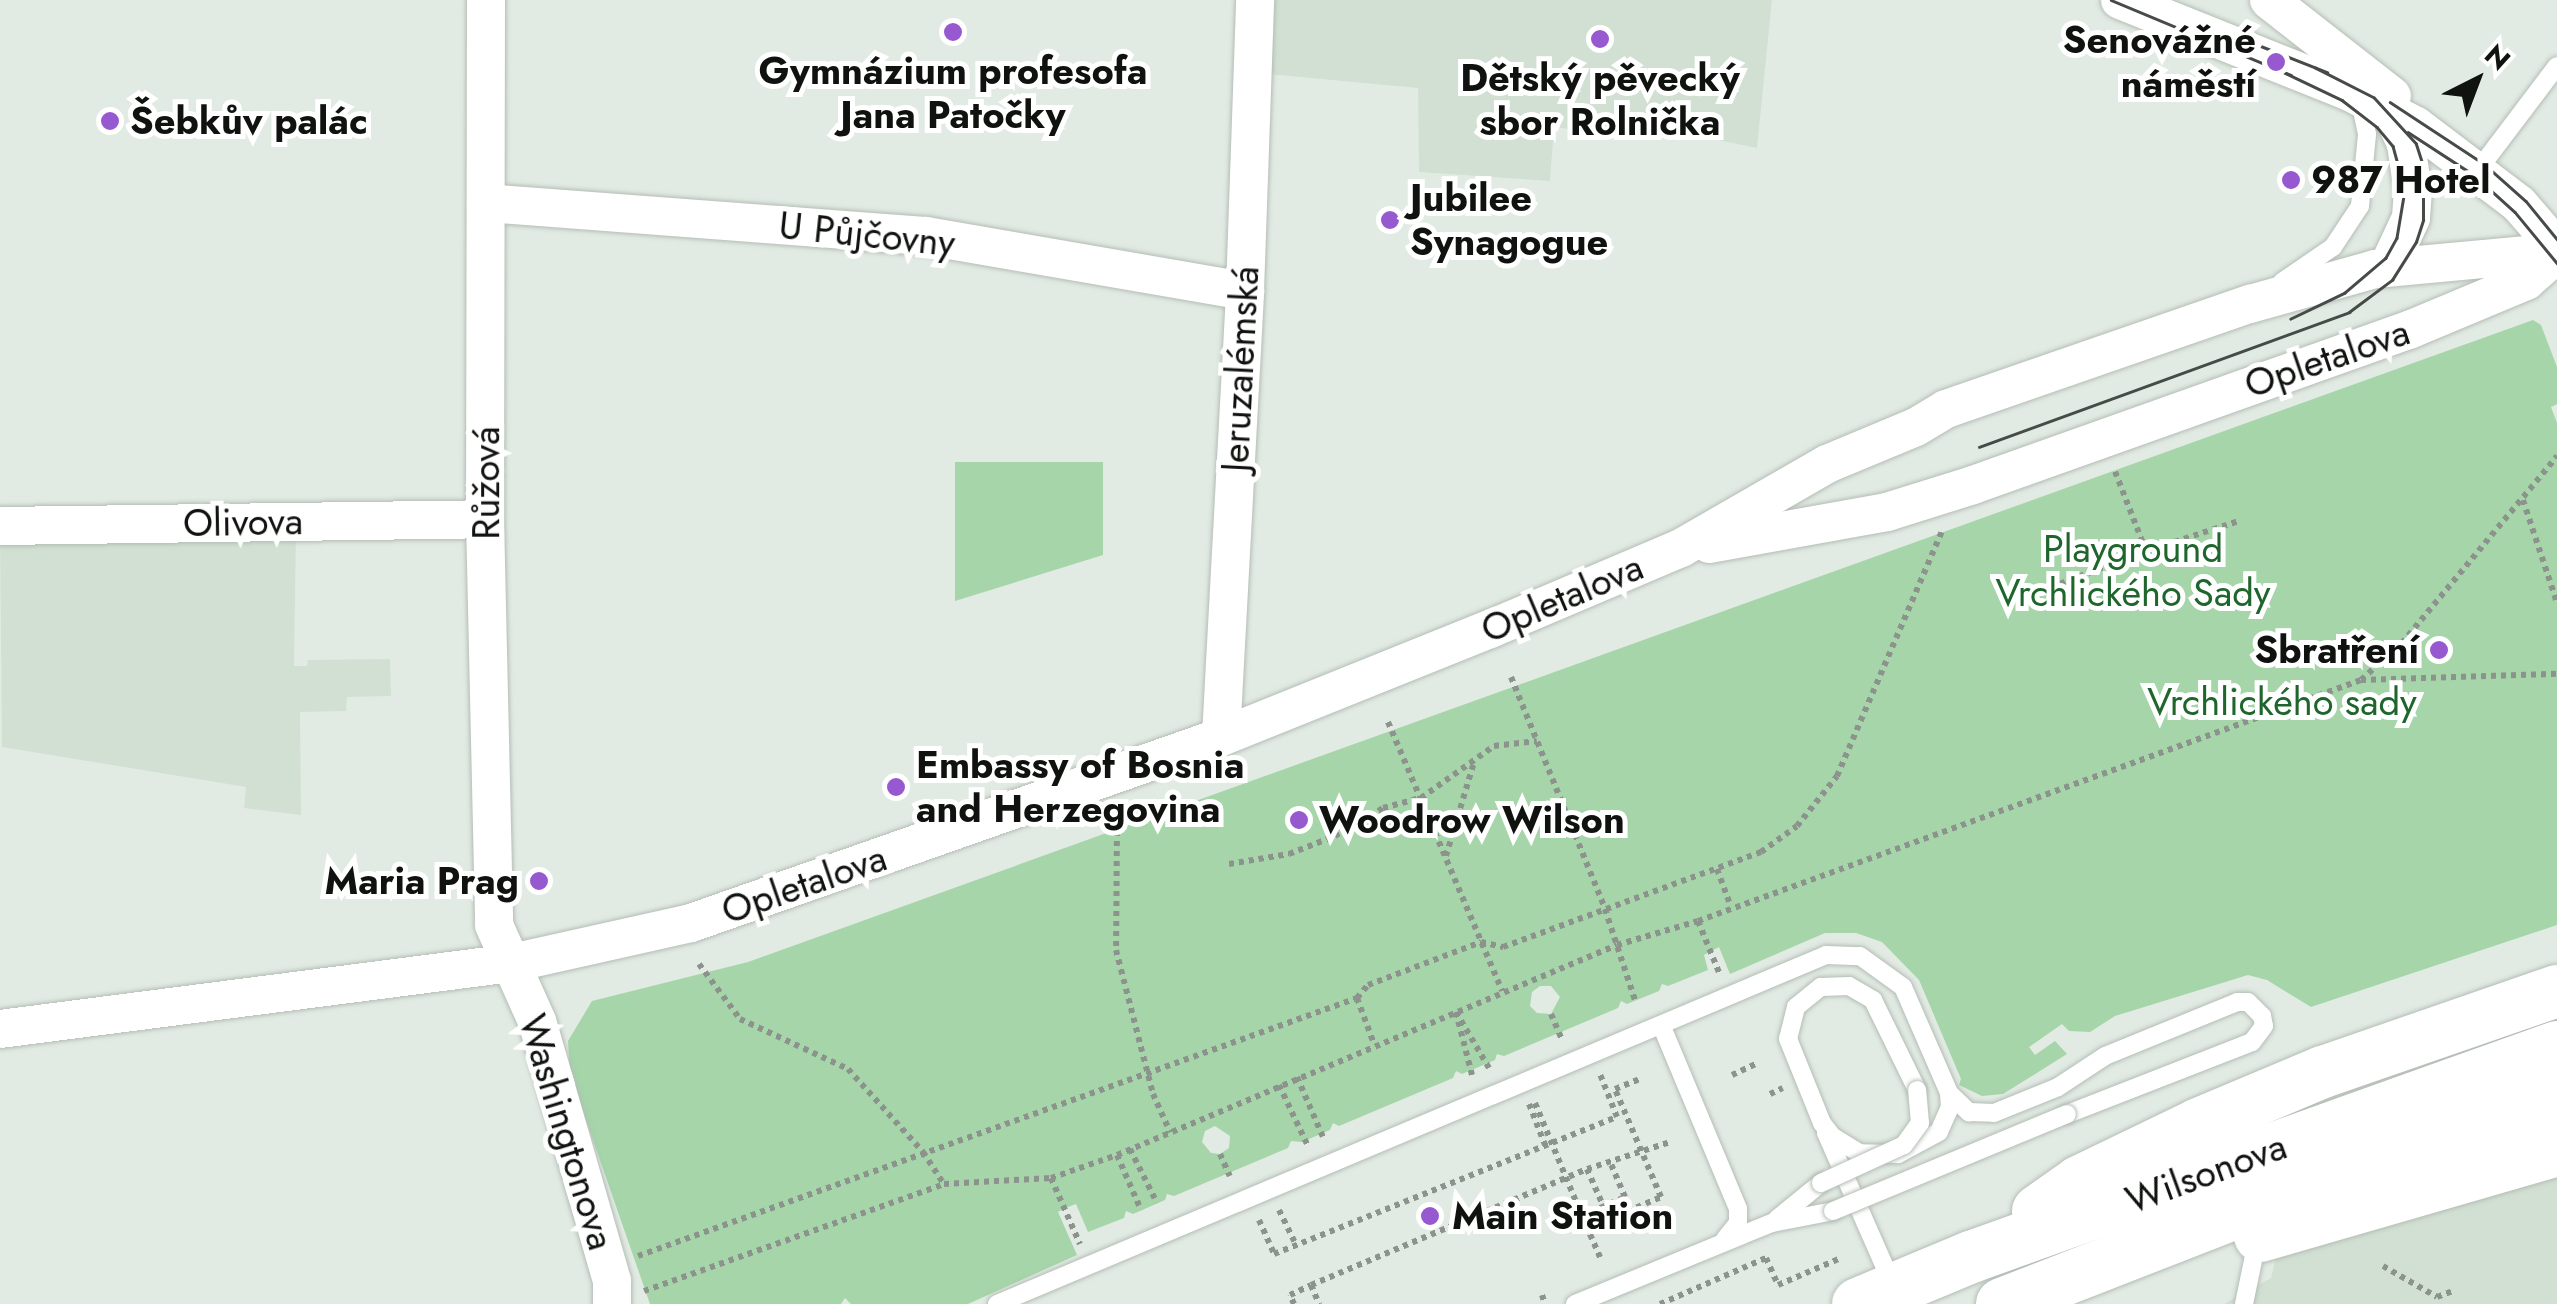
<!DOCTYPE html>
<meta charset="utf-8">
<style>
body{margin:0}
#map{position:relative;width:2557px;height:1304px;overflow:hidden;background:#e2ebe3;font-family:Jost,sans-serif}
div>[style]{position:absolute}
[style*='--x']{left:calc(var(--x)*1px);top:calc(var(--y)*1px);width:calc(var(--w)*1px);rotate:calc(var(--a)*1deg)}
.built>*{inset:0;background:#d2e0d3}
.green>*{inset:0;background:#a5d5a9}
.path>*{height:6px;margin-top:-3px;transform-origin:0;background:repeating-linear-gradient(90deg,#8c938d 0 5px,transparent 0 10px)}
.roads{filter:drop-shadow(0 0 2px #b4bdb5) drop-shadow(0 0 2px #b4bdb5)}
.service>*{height:18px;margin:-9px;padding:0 9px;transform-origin:9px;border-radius:9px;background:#fff}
.minor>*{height:38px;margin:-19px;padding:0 19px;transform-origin:19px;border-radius:19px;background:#fff}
.secondary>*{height:52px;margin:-26px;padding:0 26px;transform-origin:26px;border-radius:26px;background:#fff}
.tram>*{height:2.5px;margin:-1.25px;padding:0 1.25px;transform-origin:1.25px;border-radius:1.25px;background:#474b47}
.bridges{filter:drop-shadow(0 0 2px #b4bdb5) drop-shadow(0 0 2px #b4bdb5)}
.service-bridge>*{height:18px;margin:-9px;padding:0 9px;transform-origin:9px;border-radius:9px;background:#fff}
.dots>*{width:28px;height:28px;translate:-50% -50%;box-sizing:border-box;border:5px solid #fff;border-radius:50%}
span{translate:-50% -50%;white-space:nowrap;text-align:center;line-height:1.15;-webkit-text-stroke:10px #fff;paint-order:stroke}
.poi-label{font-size:38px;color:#0f120f;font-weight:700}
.right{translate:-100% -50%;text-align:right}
.left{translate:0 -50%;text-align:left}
.street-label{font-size:38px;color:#0f120f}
.park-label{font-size:38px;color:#1f662d}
.north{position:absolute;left:2427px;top:30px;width:100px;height:100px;-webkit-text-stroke:8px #fff;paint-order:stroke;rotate:42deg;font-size:28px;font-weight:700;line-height:40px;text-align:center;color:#0f120f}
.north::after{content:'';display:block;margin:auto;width:35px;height:45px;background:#0f120f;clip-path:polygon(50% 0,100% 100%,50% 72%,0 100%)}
</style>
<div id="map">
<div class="built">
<i style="clip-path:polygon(1269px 0,1772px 0,1757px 148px,1621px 120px,1615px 136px,1554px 127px,1550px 181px,1419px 172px,1418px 88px,1267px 74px)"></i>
<i style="clip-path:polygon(296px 531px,294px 666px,307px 666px,308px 660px,390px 659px,391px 696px,347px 697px,346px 711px,300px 712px,301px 815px,244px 808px,246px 787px,2px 747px,0 538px)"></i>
<i style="clip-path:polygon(2557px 1174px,2557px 1304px,2224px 1304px,2271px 1278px,2277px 1253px)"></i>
</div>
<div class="green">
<i style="clip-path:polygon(evenodd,2533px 320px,2541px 325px,2557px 367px,2557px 404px,2551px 407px,2557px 423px,2557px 925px,2311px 1007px,2267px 980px,2248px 975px,2115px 1016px,2090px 1032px,2069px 1031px,2062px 1024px,2029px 1047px,2035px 1055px,2055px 1041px,2067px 1054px,2003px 1094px,1982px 1096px,1959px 1085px,1961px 1079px,1919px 980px,1882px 942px,1856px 933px,1825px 933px,1730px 974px,1719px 947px,1704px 955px,1708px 970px,1668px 986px,1662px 984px,1659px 991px,1627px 1004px,1621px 1001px,1618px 1008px,1504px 1056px,1497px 1054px,1495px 1060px,1462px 1074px,1456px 1071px,1453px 1078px,1339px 1126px,1333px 1123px,1330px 1130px,1302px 1142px,1291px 1141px,1288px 1148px,1174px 1196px,1167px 1194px,1165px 1200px,1133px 1214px,1126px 1211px,1124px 1218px,1088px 1232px,1076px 1204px,1065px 1208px,1058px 1212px,1077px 1255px,968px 1304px,851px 1304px,845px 1298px,841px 1304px,650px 1304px,570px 1074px,568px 1041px,592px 1001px,748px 962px,2533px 320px,1540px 986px,1551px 986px,1560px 997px,1551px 1014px,1537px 1013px,1530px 1006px,1532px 992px,1540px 986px,2533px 320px,1215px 1126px,1230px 1136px,1229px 1148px,1220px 1154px,1211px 1153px,1202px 1142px,1205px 1131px,1215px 1126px)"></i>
<i style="clip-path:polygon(955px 462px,1103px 462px,1103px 555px,955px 601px)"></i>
</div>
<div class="path">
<i style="--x:2523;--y:500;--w:108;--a:71.7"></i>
<i style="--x:2146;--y:551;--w:98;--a:-17.9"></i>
<i style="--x:2023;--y:598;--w:132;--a:-20.9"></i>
<i style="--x:2146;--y:551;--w:88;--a:-111.3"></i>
<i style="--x:1511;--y:677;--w:250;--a:67.9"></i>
<i style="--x:1605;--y:909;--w:96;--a:71.8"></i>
<i style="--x:2361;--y:680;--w:55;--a:-42.1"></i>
<i style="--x:2402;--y:643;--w:243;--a:-50.3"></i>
<i style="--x:1388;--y:722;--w:292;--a:67"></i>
<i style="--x:1117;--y:821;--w:129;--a:90.4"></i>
<i style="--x:1116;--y:950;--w:149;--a:75.6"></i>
<i style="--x:1153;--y:1094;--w:42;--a:65.9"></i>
<i style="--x:1446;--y:856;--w:98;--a:-73.4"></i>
<i style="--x:1229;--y:864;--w:61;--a:-9.5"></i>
<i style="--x:1289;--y:854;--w:49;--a:-21.4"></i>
<i style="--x:1335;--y:836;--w:56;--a:-30.3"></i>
<i style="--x:1383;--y:808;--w:39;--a:-15"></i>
<i style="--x:1421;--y:798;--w:90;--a:-35.5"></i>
<i style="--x:1494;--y:746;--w:43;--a:-6.6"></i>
<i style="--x:1717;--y:869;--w:40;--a:69.8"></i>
<i style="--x:1698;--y:921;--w:58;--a:67.8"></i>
<i style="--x:699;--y:964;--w:69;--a:53.3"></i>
<i style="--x:740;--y:1019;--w:119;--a:24.8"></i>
<i style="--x:848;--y:1069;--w:112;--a:47.9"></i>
<i style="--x:923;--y:1152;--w:38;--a:57"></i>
<i style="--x:1357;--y:998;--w:49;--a:69.7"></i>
<i style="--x:1551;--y:1014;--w:26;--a:67"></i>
<i style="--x:1472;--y:1075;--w:65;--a:-104.3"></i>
<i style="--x:1456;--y:1012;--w:65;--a:59.5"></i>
<i style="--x:1732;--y:1075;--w:29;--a:-25"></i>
<i style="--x:1297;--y:1077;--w:65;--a:66.6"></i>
<i style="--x:1279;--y:1085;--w:65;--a:64.6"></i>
<i style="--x:1770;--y:1094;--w:14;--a:-25"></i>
<i style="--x:1535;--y:1103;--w:122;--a:67.4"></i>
<i style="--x:1582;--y:1216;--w:47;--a:-23.8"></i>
<i style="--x:1625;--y:1197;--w:38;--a:-113"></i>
<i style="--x:1529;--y:1104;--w:44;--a:68.7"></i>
<i style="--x:1130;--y:1149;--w:60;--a:63.4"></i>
<i style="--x:1220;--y:1154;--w:24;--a:66"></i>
<i style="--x:1117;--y:1155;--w:60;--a:66.4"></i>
<i style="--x:1587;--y:1169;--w:55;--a:66.3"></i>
<i style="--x:1609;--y:1219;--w:56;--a:-22.9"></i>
<i style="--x:1661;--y:1197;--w:117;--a:-113.1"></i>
<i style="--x:1615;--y:1089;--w:29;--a:-22"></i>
<i style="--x:1051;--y:1178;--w:72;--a:66.3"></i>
<i style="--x:1279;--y:1210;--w:39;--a:64"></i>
<i style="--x:1582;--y:1216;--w:45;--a:66.3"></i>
<i style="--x:1259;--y:1220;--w:37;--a:66"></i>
<i style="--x:1274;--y:1254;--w:369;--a:-21.8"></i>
<i style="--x:1617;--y:1117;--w:46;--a:-111.6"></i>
<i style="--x:638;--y:1256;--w:764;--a:-19.74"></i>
<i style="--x:1357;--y:998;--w:17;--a:-50"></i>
<i style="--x:1368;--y:985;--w:121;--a:-20.8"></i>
<i style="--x:1481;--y:942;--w:23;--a:13"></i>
<i style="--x:1503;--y:947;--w:275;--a:-20.2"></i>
<i style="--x:1761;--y:852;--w:44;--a:-35.8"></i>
<i style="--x:1797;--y:826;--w:64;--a:-51.3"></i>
<i style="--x:1837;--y:776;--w:269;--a:-66.8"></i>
<i style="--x:2383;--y:1266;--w:62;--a:29.9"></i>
<i style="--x:2437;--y:1297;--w:19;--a:-21"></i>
<i style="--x:1311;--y:1285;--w:21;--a:67"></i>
<i style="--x:644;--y:1291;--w:319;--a:-19.6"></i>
<i style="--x:944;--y:1184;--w:107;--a:-3.2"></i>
<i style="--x:1051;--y:1178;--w:70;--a:-19.2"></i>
<i style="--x:1117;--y:1155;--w:542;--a:-22.78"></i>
<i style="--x:1617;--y:945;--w:84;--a:-16.5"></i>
<i style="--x:1698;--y:921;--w:705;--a:-19.98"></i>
<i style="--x:2361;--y:680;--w:196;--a:-1.8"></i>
<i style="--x:1542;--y:1295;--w:9;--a:72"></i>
<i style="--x:1294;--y:1304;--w:10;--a:-114"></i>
<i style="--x:1290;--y:1295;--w:23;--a:-25"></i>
<i style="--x:1311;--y:1285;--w:299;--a:-22.8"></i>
<i style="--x:1587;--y:1169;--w:87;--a:-18"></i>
<i style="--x:1660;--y:1304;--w:116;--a:-23.5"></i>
<i style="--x:1766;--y:1258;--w:30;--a:66"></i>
<i style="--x:1778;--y:1285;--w:69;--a:-23.2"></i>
</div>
<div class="roads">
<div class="service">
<i style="--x:2479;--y:169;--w:129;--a:-52.9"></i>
<i style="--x:2282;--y:282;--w:62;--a:-34.5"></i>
<i style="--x:2333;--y:247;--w:49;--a:-56.6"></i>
<i style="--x:2360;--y:206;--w:72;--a:-84.4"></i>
<i style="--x:2367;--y:134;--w:35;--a:-102"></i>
<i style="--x:1662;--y:1027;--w:197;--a:67.3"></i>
<i style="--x:1738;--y:1209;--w:14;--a:90"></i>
<i style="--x:1738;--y:1223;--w:21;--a:129"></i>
<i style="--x:1949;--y:1093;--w:28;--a:44"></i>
<i style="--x:1969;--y:1112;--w:25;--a:2"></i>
<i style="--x:1994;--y:1113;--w:69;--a:-22.1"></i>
<i style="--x:2058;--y:1087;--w:56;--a:-33.4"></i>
<i style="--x:2105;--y:1056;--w:143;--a:-22.2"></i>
<i style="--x:2237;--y:1002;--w:11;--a:0"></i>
<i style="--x:2248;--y:1002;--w:20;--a:45"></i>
<i style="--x:2262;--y:1016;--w:10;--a:79"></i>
<i style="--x:2264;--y:1026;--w:20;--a:127"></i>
<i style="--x:2252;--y:1042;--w:199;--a:158.7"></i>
<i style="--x:1826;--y:1133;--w:164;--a:66.3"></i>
<i style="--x:1777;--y:1219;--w:57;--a:-39.3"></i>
<i style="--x:997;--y:1304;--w:899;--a:-22.83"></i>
<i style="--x:1826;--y:955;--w:34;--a:2"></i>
<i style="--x:1860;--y:956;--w:53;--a:35.8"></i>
<i style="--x:1903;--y:987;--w:116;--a:66.5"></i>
<i style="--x:1949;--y:1093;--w:14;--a:86"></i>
<i style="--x:1950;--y:1107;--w:27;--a:114"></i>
<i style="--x:1939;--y:1132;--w:47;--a:151.8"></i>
<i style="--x:1898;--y:1154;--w:39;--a:-179"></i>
<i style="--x:1859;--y:1153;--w:32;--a:-148"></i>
<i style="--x:1832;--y:1136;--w:16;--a:-128"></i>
<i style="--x:1822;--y:1123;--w:91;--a:-112"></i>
<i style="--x:1788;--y:1039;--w:33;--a:-76"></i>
<i style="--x:1796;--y:1007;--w:32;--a:-39"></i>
<i style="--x:1821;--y:987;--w:28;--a:-2"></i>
<i style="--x:1849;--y:986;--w:28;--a:30"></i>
<i style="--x:1873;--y:1000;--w:100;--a:63.9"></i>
<i style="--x:1575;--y:1304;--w:213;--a:-22.4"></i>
<i style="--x:1772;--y:1223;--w:62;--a:-11.1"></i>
<i style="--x:2244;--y:1304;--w:64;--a:-78.3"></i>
</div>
<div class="minor">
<i style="--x:486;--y:0;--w:519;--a:90.11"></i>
<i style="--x:485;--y:519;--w:406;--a:88.7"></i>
<i style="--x:494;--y:925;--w:105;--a:65.9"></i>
<i style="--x:537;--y:1021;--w:271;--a:73.9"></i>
<i style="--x:612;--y:1281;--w:23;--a:90"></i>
<i style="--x:2120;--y:0;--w:245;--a:21.8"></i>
<i style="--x:2348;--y:91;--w:76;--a:27.2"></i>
<i style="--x:2416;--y:126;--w:129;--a:37.1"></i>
<i style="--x:2519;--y:204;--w:58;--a:49.2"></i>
<i style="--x:2269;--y:0;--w:156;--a:38"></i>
<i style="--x:486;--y:203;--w:441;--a:4.3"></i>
<i style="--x:926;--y:236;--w:324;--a:9.8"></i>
<i style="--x:2388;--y:267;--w:54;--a:-64.9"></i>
<i style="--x:2411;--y:218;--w:27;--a:-86"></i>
<i style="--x:2413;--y:191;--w:48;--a:-98.5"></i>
<i style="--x:2406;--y:144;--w:34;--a:-114"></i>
<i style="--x:0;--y:526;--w:485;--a:-0.8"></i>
<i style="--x:1709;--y:544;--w:181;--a:-10.2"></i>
<i style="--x:1887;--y:512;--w:90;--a:-17.4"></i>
<i style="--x:1973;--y:485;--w:463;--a:-19.6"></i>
<i style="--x:2409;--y:330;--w:127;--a:-22.7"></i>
<i style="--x:2526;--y:281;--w:41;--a:-41.1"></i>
<i style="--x:1221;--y:737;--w:447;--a:-86.9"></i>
<i style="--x:1245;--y:291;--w:291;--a:-88"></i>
<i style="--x:0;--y:1029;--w:516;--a:-7.35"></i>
<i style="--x:512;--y:963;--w:183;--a:-12.6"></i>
<i style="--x:691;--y:923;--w:562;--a:-19.34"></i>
<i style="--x:1221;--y:737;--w:290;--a:-21.9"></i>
<i style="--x:1490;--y:629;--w:207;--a:-23"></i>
<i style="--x:1681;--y:548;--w:168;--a:-29.9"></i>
<i style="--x:1827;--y:464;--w:96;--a:-22.6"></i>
<i style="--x:1916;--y:427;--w:35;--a:-31"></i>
<i style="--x:1946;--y:409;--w:322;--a:-19.1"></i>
<i style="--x:2250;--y:304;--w:130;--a:-15.6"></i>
<i style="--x:2375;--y:269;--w:183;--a:-5.3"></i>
</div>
<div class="secondary">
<i style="--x:2038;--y:1211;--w:50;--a:-35.3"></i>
<i style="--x:2079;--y:1182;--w:133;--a:-25.8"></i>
<i style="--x:2199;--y:1124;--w:134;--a:-22.8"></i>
<i style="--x:2323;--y:1072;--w:248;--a:-19.1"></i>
<i style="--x:2260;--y:1236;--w:309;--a:-16.1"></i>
<i style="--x:1858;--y:1304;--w:122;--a:-22.6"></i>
<i style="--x:1971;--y:1257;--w:622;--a:-19.72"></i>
<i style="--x:2002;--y:1304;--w:324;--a:-21.3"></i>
<i style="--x:2304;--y:1186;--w:268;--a:-19.4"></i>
</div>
</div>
<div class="tram">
<i style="--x:2111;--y:0;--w:195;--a:22.6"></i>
<i style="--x:2238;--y:37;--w:96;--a:21.5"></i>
<i style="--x:2281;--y:71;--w:68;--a:25.4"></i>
<i style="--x:2342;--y:100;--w:44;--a:37.6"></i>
<i style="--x:2377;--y:127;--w:25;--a:50"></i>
<i style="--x:2393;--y:146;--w:46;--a:74.7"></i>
<i style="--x:2405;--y:190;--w:49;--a:99.5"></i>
<i style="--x:2397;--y:238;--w:23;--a:119"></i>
<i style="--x:2386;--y:258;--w:54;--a:139.5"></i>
<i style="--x:2345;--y:293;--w:60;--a:154.3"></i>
<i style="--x:2390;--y:102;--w:111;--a:33.3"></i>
<i style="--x:2483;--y:163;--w:57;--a:41.5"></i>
<i style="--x:2526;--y:201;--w:49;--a:50.8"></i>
<i style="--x:2408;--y:132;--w:79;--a:33.1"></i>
<i style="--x:2474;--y:175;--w:55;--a:42.1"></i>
<i style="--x:2515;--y:212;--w:66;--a:50.5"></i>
<i style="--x:1979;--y:447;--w:394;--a:-20"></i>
<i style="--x:2349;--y:312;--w:54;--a:-36.7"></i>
<i style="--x:2392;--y:280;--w:45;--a:-57.7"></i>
<i style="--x:2416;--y:242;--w:23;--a:-72"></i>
<i style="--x:2423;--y:220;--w:54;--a:-90"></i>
<i style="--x:2423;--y:166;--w:23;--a:-108"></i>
<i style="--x:2416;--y:144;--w:62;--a:-132.4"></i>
<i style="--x:2374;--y:98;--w:66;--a:-153"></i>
</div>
<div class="bridges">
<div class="service-bridge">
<i style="--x:1821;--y:1183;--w:91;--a:-24.6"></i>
<i style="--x:1904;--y:1145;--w:27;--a:-54"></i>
<i style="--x:1920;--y:1123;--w:33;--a:-95"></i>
<i style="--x:1833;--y:1211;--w:253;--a:-22.5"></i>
</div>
</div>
<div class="dots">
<i style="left:953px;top:32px;background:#9759cf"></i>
<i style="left:1600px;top:39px;background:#9759cf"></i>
<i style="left:2276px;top:62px;background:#9759cf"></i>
<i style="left:110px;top:121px;background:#9759cf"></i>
<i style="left:2291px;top:180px;background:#9759cf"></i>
<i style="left:1390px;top:220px;background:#9759cf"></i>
<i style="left:2439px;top:650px;background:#9759cf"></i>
<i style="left:896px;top:787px;background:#9759cf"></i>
<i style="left:1299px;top:820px;background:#9759cf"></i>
<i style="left:539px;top:881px;background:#9759cf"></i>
<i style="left:1430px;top:1216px;background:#9759cf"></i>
</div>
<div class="poi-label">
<span class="right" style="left:2256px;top:62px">Senovážné<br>náměstí</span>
<span style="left:953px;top:93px">Gymnázium profesofa<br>Jana Patočky</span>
<span style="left:1600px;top:100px">Dětský pěvecký<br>sbor Rolnička</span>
<span class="left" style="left:130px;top:121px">Šebkův palác</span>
<span class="left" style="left:2311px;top:180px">987 Hotel</span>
<span class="left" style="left:1410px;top:220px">Jubilee<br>Synagogue</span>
<span class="right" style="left:2419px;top:650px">Sbratření</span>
<span class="left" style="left:916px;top:787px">Embassy of Bosnia<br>and Herzegovina</span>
<span class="left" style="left:1319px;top:820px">Woodrow Wilson</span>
<span class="right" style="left:519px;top:881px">Maria Prag</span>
<span class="left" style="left:1452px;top:1216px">Main Station</span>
</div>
<div class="street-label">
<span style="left:867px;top:234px;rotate:6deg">U Půjčovny</span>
<span style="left:2327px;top:358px;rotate:-19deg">Opletalova</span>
<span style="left:1240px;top:369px;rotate:-87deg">Jeruzalémská</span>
<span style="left:486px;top:483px;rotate:-90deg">Růžová</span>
<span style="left:243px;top:522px;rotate:-1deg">Olivova</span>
<span style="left:1562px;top:598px;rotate:-23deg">Opletalova</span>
<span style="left:804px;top:884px;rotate:-19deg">Opletalova</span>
<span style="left:567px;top:1132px;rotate:73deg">Washingtonova</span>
<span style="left:2206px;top:1173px;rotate:-20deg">Wilsonova</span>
</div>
<div class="park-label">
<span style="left:2133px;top:571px">Playground<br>Vrchlického Sady</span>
<span style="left:2282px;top:702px">Vrchlického sady</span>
</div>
<div class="north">N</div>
</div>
